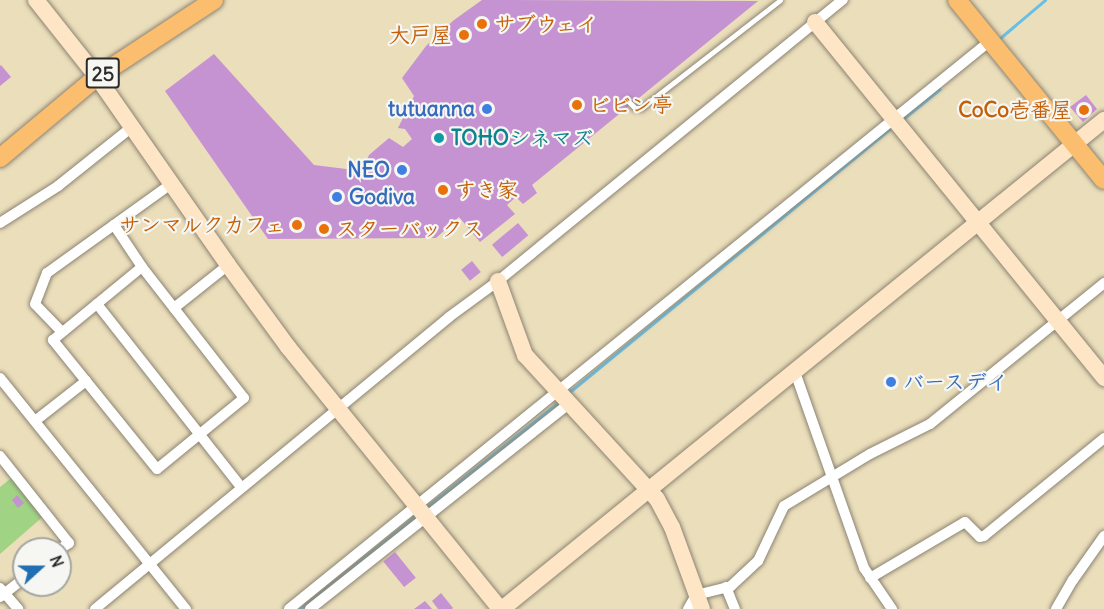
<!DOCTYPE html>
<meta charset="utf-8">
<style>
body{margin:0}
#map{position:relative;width:1104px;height:609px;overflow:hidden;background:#ebdebb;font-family:Delius,"Klee One",sans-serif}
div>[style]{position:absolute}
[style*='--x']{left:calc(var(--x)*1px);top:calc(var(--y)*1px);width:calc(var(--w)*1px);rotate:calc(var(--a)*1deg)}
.green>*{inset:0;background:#a0d484}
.stream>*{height:3px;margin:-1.5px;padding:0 1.5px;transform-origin:1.5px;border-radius:1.5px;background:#68bfe5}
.building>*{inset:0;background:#c592d2;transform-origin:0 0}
.roads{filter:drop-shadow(0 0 2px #8b8473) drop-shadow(0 0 2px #8b8473)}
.lane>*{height:5px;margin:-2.5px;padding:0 2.5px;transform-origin:2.5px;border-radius:2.5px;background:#fff}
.street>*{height:10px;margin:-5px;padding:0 5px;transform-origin:5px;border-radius:5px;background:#fff}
.secondary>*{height:16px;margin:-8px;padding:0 8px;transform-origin:8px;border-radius:8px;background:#fde5c5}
.primary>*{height:18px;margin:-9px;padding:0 9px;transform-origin:9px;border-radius:9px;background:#fbbd6e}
.dots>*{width:16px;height:16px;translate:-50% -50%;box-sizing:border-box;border:3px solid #f6f6f2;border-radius:50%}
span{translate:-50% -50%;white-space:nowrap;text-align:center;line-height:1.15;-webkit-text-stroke:4.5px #f6f6f2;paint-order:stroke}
.shield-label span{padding:2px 4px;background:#f6f6f2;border:2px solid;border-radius:4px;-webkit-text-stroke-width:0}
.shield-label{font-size:20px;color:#2b2b2b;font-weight:700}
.food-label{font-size:21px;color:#c56008;font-weight:700}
.left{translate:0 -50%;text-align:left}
.right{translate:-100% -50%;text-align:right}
.shop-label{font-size:21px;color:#366cbe;font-weight:700}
.culture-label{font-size:21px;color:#0d838f;font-weight:700}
.north{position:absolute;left:12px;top:537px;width:60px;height:60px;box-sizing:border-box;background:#f6f6f2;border:2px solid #a5a5a2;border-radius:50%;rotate:69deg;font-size:16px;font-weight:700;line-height:24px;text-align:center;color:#2b2b2b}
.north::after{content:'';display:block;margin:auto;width:21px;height:27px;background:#1f6fb2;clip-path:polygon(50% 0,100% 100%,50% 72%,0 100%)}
</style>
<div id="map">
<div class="green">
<i style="clip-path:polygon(15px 475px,46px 514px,0 554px,0 487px)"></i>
</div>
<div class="stream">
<i style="--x:1000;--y:38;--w:59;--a:-40.2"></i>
<i style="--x:904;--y:118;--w:46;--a:-38.9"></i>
<i style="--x:567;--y:394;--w:418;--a:-39.4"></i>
<i style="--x:428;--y:506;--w:169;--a:-38.5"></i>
<i style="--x:300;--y:609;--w:146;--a:-38.9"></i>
</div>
<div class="building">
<i style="clip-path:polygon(482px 0,758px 1px,532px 185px,537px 193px,523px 204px,516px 197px,507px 205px,515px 214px,480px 242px,459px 217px,436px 238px,268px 239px,165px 91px,214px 54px,314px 165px,362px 171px,369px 155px,389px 138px,403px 147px,412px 139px,405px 129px,398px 128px,414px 96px,402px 78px,426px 46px,454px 20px)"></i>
<i style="clip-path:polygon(1px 65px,11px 77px,0 86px,0 66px)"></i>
<i style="clip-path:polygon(1086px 95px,1097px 109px,1083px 122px,1070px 107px)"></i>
<i style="left:518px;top:223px;width:16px;height:34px;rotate:50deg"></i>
<i style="left:472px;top:261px;width:14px;height:14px;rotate:51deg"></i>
<i style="clip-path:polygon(17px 495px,24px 503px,18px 508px,12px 500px)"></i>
<i style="left:395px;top:552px;width:33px;height:15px;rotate:51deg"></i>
<i style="clip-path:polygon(441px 593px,453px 608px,452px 609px,438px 609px,432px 601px)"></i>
<i style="clip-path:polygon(425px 601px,432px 609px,414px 609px)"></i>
</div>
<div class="roads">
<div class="lane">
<i style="--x:627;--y:100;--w:11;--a:45"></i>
<i style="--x:635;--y:108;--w:6;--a:0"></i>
<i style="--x:641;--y:108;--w:176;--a:-37.8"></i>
</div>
<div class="street">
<i style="--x:0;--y:223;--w:69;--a:-32.5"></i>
<i style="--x:58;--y:186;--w:95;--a:-38.6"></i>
<i style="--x:114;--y:225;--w:50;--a:56.3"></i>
<i style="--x:142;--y:267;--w:166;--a:52.1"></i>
<i style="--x:244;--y:398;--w:112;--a:140.8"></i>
<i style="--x:157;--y:469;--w:166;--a:-128.9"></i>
<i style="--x:53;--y:340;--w:115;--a:-39.4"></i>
<i style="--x:97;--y:304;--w:234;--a:51.8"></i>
<i style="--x:174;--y:308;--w:69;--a:-38.5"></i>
<i style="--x:61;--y:331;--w:37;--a:-134"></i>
<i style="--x:35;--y:304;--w:33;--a:-69"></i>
<i style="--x:47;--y:273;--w:153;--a:-35.7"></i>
<i style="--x:795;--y:372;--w:208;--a:70.6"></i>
<i style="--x:864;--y:568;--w:50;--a:55.7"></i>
<i style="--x:0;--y:378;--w:297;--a:51.2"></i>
<i style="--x:35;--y:421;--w:65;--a:-38.1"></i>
<i style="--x:0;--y:456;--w:111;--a:51.6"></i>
<i style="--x:69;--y:543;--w:11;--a:146"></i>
<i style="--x:870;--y:578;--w:110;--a:-30.5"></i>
<i style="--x:965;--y:522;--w:21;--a:45"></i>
<i style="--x:980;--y:537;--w:4;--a:-14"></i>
<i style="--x:984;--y:536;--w:155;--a:-39.2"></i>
<i style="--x:726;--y:587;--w:24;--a:68"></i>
<i style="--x:0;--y:588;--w:28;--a:49"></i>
<i style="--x:0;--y:597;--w:31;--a:-38"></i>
<i style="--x:95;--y:609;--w:459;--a:-39.5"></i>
<i style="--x:449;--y:317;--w:61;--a:-36.3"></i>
<i style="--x:498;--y:281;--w:445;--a:-39.2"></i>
<i style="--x:289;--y:609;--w:902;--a:-39.02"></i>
<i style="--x:310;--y:609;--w:330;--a:-38.4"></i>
<i style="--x:688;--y:609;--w:16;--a:-60"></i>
<i style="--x:696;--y:595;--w:36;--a:-14"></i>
<i style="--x:731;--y:586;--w:37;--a:-43"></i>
<i style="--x:758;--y:561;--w:61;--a:-64.7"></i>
<i style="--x:784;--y:506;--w:100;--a:-31.2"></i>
<i style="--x:870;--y:454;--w:67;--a:-26.6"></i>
<i style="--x:930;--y:424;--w:224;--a:-39"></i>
<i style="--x:1056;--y:609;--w:34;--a:-60"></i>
<i style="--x:1073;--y:580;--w:54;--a:-54.8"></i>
</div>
<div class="secondary">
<i style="--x:36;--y:0;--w:98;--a:51.6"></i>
<i style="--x:97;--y:77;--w:229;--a:55.1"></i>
<i style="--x:228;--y:265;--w:102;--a:53.8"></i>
<i style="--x:288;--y:347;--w:337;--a:51"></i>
<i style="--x:815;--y:22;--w:459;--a:50.9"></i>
<i style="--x:498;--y:281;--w:79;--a:70"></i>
<i style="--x:525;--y:355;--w:195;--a:47.5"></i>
<i style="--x:657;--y:499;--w:32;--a:62"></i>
<i style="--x:672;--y:527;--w:87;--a:69.9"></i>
<i style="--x:502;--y:609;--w:776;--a:-39.09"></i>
</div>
<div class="primary">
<i style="--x:957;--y:0;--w:232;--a:50.8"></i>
<i style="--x:0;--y:158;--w:126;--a:-39.9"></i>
<i style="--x:97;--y:77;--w:140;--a:-33.3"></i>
</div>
</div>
<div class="dots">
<i style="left:482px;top:24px;background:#e8710a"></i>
<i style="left:464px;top:35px;background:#e8710a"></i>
<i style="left:577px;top:105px;background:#e8710a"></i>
<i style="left:487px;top:109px;background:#3f7fe0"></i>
<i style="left:1084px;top:110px;background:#e8710a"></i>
<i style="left:439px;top:138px;background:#0f9aa8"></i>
<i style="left:402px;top:170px;background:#3f7fe0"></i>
<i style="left:443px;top:190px;background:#e8710a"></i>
<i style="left:337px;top:197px;background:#3f7fe0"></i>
<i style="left:297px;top:225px;background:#e8710a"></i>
<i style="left:324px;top:229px;background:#e8710a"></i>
<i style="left:891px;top:382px;background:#3f7fe0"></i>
</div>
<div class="shield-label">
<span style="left:103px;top:73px">25</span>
</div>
<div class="food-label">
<span class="left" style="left:494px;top:24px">サブウェイ</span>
<span class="right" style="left:452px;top:35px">大戸屋</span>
<span class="left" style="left:589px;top:105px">ビビン亭</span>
<span class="right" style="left:1072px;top:110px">CoCo壱番屋</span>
<span class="left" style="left:455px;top:190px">すき家</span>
<span class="right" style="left:285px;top:225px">サンマルクカフェ</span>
<span class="left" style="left:336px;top:229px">スターバックス</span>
</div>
<div class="shop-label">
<span class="right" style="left:475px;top:109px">tutuanna</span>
<span class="right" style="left:390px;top:170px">NEO</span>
<span class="left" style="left:349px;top:197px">Godiva</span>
<span class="left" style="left:903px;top:382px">バースデイ</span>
</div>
<div class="culture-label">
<span class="left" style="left:451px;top:138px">TOHOシネマズ</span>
</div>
<div class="north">N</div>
</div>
